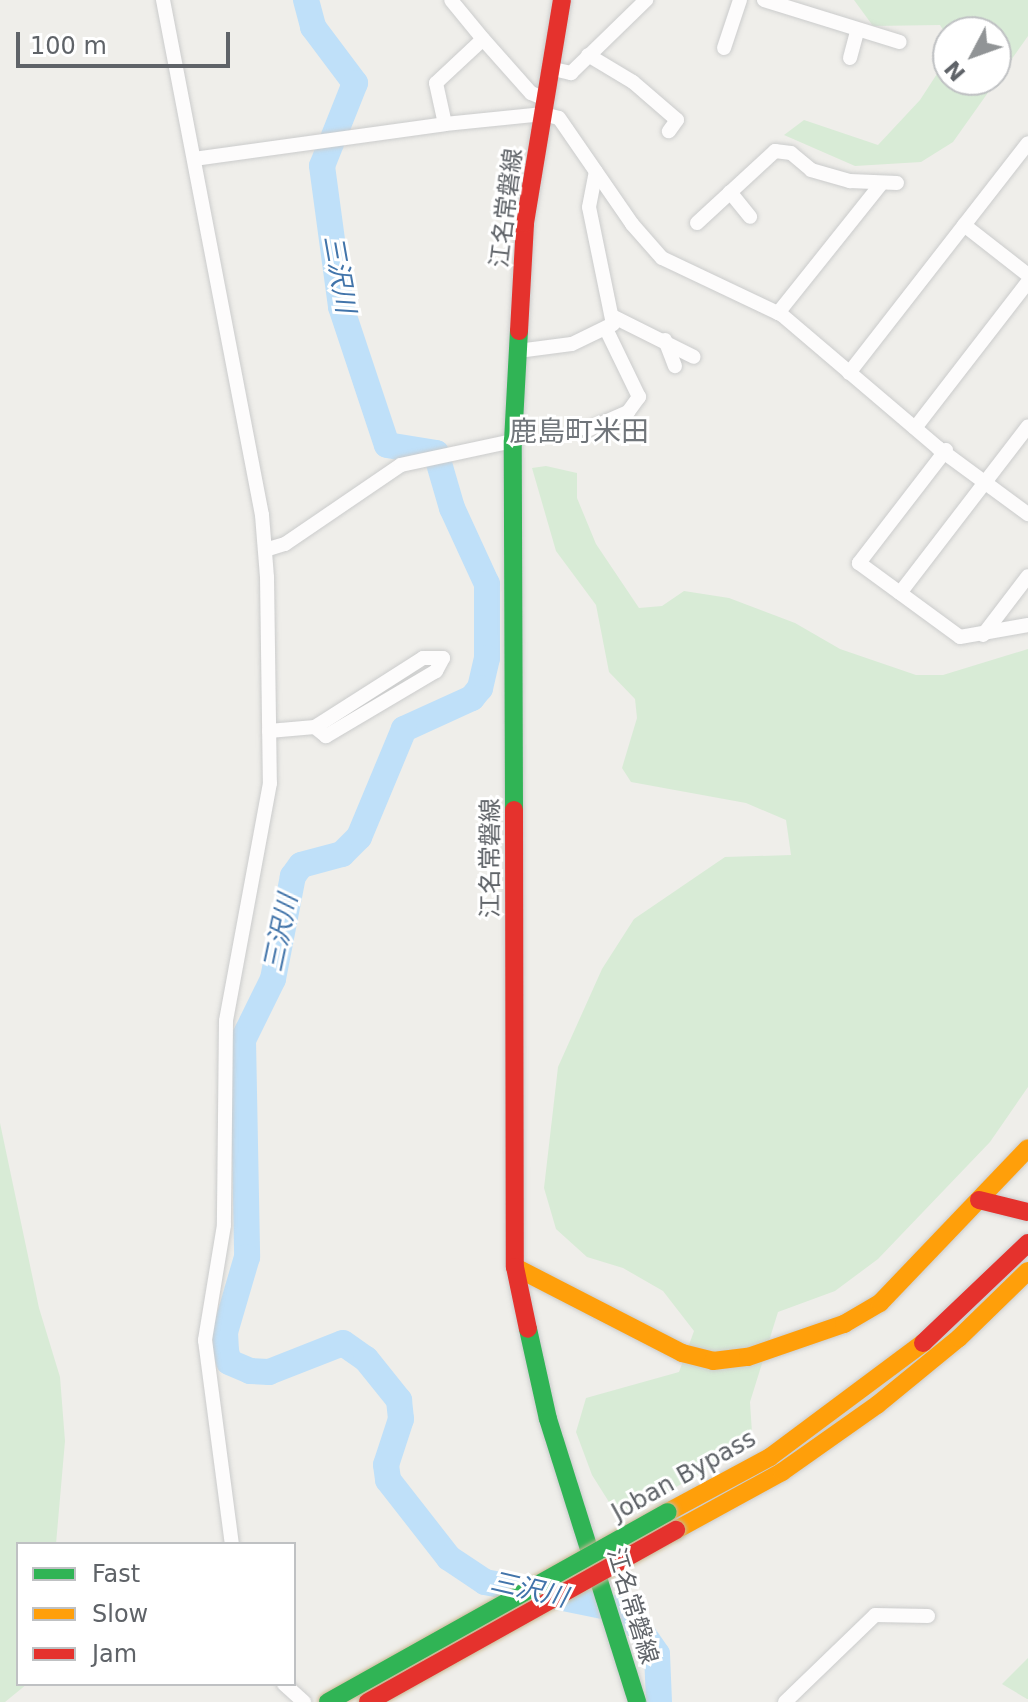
<!DOCTYPE html>
<meta charset="utf-8">
<style>
body{margin:0}
#map{position:relative;width:1028px;height:1702px;overflow:hidden;background:#efeeea;font-family:"DejaVu Sans","Noto Sans JP",sans-serif}
div>[style]{position:absolute}
[style*='--x']{left:calc(var(--x)*1px);top:calc(var(--y)*1px);width:calc(var(--w)*1px);rotate:calc(var(--a)*1deg)}
.green>*{inset:0;background:#d8ebd6}
.river>*{height:26px;margin:-13px;padding:0 13px;transform-origin:13px;border-radius:13px;background:#bfe0f9}
.roads{filter:drop-shadow(0 0 2px #cbcccc) drop-shadow(0 0 2px #cbcccc)}
.street>*{height:14px;margin:-7px;padding:0 7px;transform-origin:7px;border-radius:7px;background:#fdfcfc}
.fast>*{height:18px;margin:-9px;padding:0 9px;transform-origin:9px;border-radius:9px;background:#30b455}
.slow>*{height:18px;margin:-9px;padding:0 9px;transform-origin:9px;border-radius:9px;background:#ff9f0a}
.jam>*{height:18px;margin:-9px;padding:0 9px;transform-origin:9px;border-radius:9px;background:#e5322d}
.bridges{filter:drop-shadow(0 0 2px #c8b996) drop-shadow(0 0 2px #c8b996)}
.fast-bridge>*{height:18px;margin:-9px;padding:0 9px;transform-origin:9px;border-radius:9px;background:#30b455}
.jam-bridge>*{height:18px;margin:-9px;padding:0 9px;transform-origin:9px;border-radius:9px;background:#e5322d}
span{translate:-50% -50%;white-space:nowrap;text-align:center;line-height:1.15;-webkit-text-stroke:6px #fff;paint-order:stroke}
.street-label{font-size:24px;color:#5f6368}
.water-label{font-size:26px;color:#4174aa;font-style:italic}
.quarter-label{font-size:28px;color:#70757a}
.legend{position:absolute;left:16px;top:1542px;width:280px;height:144px;box-sizing:border-box;background:#fff;border:2px solid #bfc1c3;margin:0;padding:10px 14px;list-style:none;font-size:24px;color:#5f6368}
.legend li{display:flex;align-items:center;gap:16px;height:40px}
.legend b{width:40px;border:2px solid #bfc1c3}
.north{position:absolute;left:932px;top:16px;width:80px;height:80px;box-sizing:border-box;background:#fff;border:2px solid #bfc1c3;border-radius:50%;rotate:229deg;font-size:22px;font-weight:700;line-height:32px;text-align:center;color:#5f6368}
.north::after{content:'';display:block;margin:auto;width:28px;height:36px;background:#919496;clip-path:polygon(50% 0,100% 100%,50% 72%,0 100%)}
.scale{position:absolute;left:16px;top:32px;width:214px;height:36px;box-sizing:border-box;border:4px solid #5f6368;border-top:0;padding-left:10px;font-size:24px;line-height:28px;white-space:nowrap;color:#5f6368;-webkit-text-stroke:6px #fff;paint-order:stroke}
</style>
<div id="map">
<div class="green">
<i style="clip-path:polygon(854px 0,1028px 0,1028px 36px,953px 142px,921px 162px,855px 166px,784px 135px,804px 120px,878px 145px,920px 100px,948px 57px,948px 80px,996px 80px,996px 32px,948px 32px,948px 38px,940px 25px,873px 26px)"></i>
<i style="clip-path:polygon(546px 466px,577px 473px,577px 498px,596px 544px,639px 608px,662px 606px,684px 591px,729px 598px,795px 623px,840px 649px,916px 675px,943px 675px,1028px 649px,1028px 1087px,990px 1142px,878px 1259px,835px 1291px,778px 1312px,750px 1402px,752px 1433px,740px 1450px,633px 1512px,609px 1502px,592px 1475px,576px 1432px,586px 1398px,679px 1372px,694px 1331px,663px 1291px,623px 1268px,587px 1257px,556px 1229px,544px 1188px,558px 1067px,602px 969px,634px 919px,725px 857px,791px 855px,786px 820px,746px 803px,631px 782px,622px 768px,637px 718px,635px 699px,609px 672px,596px 605px,556px 551px,532px 468px)"></i>
<i style="clip-path:polygon(0 1123px,39px 1308px,60px 1377px,65px 1441px,56px 1544px,18px 1544px,18px 1684px,27px 1684px,5px 1702px,0 1702px)"></i>
<i style="clip-path:polygon(1028px 1658px,1028px 1699px,1027px 1699px,1002px 1684px)"></i>
</div>
<div class="river">
<i style="--x:306;--y:0;--w:28;--a:75"></i>
<i style="--x:313;--y:27;--w:70;--a:53.1"></i>
<i style="--x:355;--y:83;--w:89;--a:111.7"></i>
<i style="--x:322;--y:166;--w:142;--a:82.3"></i>
<i style="--x:341;--y:307;--w:145;--a:71.6"></i>
<i style="--x:387;--y:445;--w:50;--a:9.3"></i>
<i style="--x:436;--y:453;--w:57;--a:73.8"></i>
<i style="--x:452;--y:508;--w:84;--a:65.3"></i>
<i style="--x:487;--y:584;--w:74;--a:90"></i>
<i style="--x:487;--y:658;--w:31;--a:103"></i>
<i style="--x:480;--y:688;--w:13;--a:129"></i>
<i style="--x:472;--y:698;--w:75;--a:155.5"></i>
<i style="--x:404;--y:729;--w:117;--a:112.6"></i>
<i style="--x:359;--y:837;--w:24;--a:135"></i>
<i style="--x:342;--y:854;--w:42;--a:165"></i>
<i style="--x:301;--y:865;--w:14;--a:126"></i>
<i style="--x:293;--y:876;--w:105;--a:101"></i>
<i style="--x:273;--y:979;--w:68;--a:116.2"></i>
<i style="--x:243;--y:1040;--w:217;--a:88.9"></i>
<i style="--x:247;--y:1257;--w:78;--a:106.3"></i>
<i style="--x:225;--y:1332;--w:19;--a:87"></i>
<i style="--x:226;--y:1351;--w:11;--a:75"></i>
<i style="--x:229;--y:1362;--w:23;--a:23"></i>
<i style="--x:250;--y:1371;--w:19;--a:3"></i>
<i style="--x:269;--y:1372;--w:79;--a:-21.4"></i>
<i style="--x:343;--y:1343;--w:28;--a:35"></i>
<i style="--x:366;--y:1359;--w:53;--a:51.2"></i>
<i style="--x:399;--y:1400;--w:19;--a:84"></i>
<i style="--x:401;--y:1419;--w:48;--a:108.1"></i>
<i style="--x:386;--y:1465;--w:15;--a:82"></i>
<i style="--x:388;--y:1480;--w:99;--a:52"></i>
<i style="--x:449;--y:1558;--w:43;--a:33.7"></i>
<i style="--x:485;--y:1582;--w:145;--a:11.5"></i>
<i style="--x:627;--y:1611;--w:52;--a:55.1"></i>
<i style="--x:657;--y:1654;--w:48;--a:87.6"></i>
</div>
<div class="roads">
<div class="street">
<i style="--x:163;--y:0;--w:524;--a:79.12"></i>
<i style="--x:262;--y:515;--w:62;--a:85.4"></i>
<i style="--x:267;--y:577;--w:206;--a:89.2"></i>
<i style="--x:270;--y:783;--w:242;--a:100.5"></i>
<i style="--x:226;--y:1021;--w:204;--a:90.6"></i>
<i style="--x:224;--y:1225;--w:117;--a:99.4"></i>
<i style="--x:205;--y:1340;--w:206;--a:82.5"></i>
<i style="--x:764;--y:0;--w:142;--a:17.2"></i>
<i style="--x:483;--y:39;--w:72;--a:48.4"></i>
<i style="--x:531;--y:93;--w:15;--a:23"></i>
<i style="--x:724;--y:48;--w:51;--a:-71.6"></i>
<i style="--x:588;--y:55;--w:52;--a:31"></i>
<i style="--x:633;--y:82;--w:58;--a:40.8"></i>
<i style="--x:677;--y:120;--w:14;--a:126"></i>
<i style="--x:850;--y:58;--w:27;--a:-75"></i>
<i style="--x:549;--y:68;--w:23;--a:13"></i>
<i style="--x:571;--y:73;--w:105;--a:-44.2"></i>
<i style="--x:445;--y:124;--w:42;--a:-102.4"></i>
<i style="--x:436;--y:83;--w:64;--a:-43.1"></i>
<i style="--x:483;--y:39;--w:50;--a:-129.4"></i>
<i style="--x:194;--y:159;--w:253;--a:-7.9"></i>
<i style="--x:445;--y:124;--w:99;--a:-5.8"></i>
<i style="--x:543;--y:114;--w:16;--a:14"></i>
<i style="--x:559;--y:118;--w:129;--a:55.4"></i>
<i style="--x:632;--y:224;--w:45;--a:48.6"></i>
<i style="--x:662;--y:258;--w:133;--a:25.4"></i>
<i style="--x:782;--y:315;--w:205;--a:40.4"></i>
<i style="--x:938;--y:448;--w:112;--a:36.3"></i>
<i style="--x:730;--y:192;--w:32;--a:51"></i>
<i style="--x:697;--y:223;--w:106;--a:-42.7"></i>
<i style="--x:775;--y:151;--w:16;--a:7"></i>
<i style="--x:791;--y:153;--w:26;--a:40"></i>
<i style="--x:811;--y:170;--w:41;--a:15.8"></i>
<i style="--x:850;--y:181;--w:47;--a:2.4"></i>
<i style="--x:964;--y:225;--w:81;--a:38"></i>
<i style="--x:778;--y:313;--w:165;--a:-51.4"></i>
<i style="--x:614;--y:317;--w:89;--a:26.6"></i>
<i style="--x:665;--y:340;--w:28;--a:69"></i>
<i style="--x:518;--y:351;--w:54;--a:-7.4"></i>
<i style="--x:572;--y:344;--w:46;--a:-26"></i>
<i style="--x:613;--y:324;--w:119;--a:-101.6"></i>
<i style="--x:589;--y:207;--w:36;--a:-79"></i>
<i style="--x:849;--y:373;--w:291;--a:-52.1"></i>
<i style="--x:915;--y:428;--w:185;--a:-52.3"></i>
<i style="--x:587;--y:430;--w:45;--a:-23.7"></i>
<i style="--x:628;--y:412;--w:19;--a:-54"></i>
<i style="--x:639;--y:397;--w:76;--a:-115.9"></i>
<i style="--x:946;--y:450;--w:143;--a:127.6"></i>
<i style="--x:859;--y:563;--w:125;--a:36.2"></i>
<i style="--x:960;--y:637;--w:69;--a:-10"></i>
<i style="--x:265;--y:550;--w:21;--a:-17"></i>
<i style="--x:285;--y:544;--w:140;--a:-34.3"></i>
<i style="--x:401;--y:465;--w:115;--a:-12.1"></i>
<i style="--x:900;--y:593;--w:210;--a:-52.5"></i>
<i style="--x:983;--y:635;--w:74;--a:-52.7"></i>
<i style="--x:269;--y:731;--w:46;--a:-5"></i>
<i style="--x:315;--y:727;--w:128;--a:-32.6"></i>
<i style="--x:423;--y:658;--w:20;--a:0"></i>
<i style="--x:443;--y:658;--w:15;--a:118"></i>
<i style="--x:436;--y:671;--w:128;--a:149.4"></i>
<i style="--x:326;--y:736;--w:14;--a:-141"></i>
<i style="--x:284;--y:1684;--w:27;--a:42"></i>
<i style="--x:785;--y:1702;--w:125;--a:-44"></i>
<i style="--x:875;--y:1615;--w:53;--a:1.1"></i>
</div>
<div class="fast">
<i style="--x:514;--y:810;--w:369;--a:-90.2"></i>
<i style="--x:513;--y:441;--w:110;--a:-86.9"></i>
<i style="--x:528;--y:1329;--w:92;--a:77.5"></i>
<i style="--x:548;--y:1419;--w:297;--a:72.5"></i>
</div>
<div class="slow">
<i style="--x:515;--y:1267;--w:188;--a:27.2"></i>
<i style="--x:682;--y:1353;--w:32;--a:14"></i>
<i style="--x:713;--y:1361;--w:35;--a:-7"></i>
<i style="--x:748;--y:1357;--w:102;--a:-19"></i>
<i style="--x:844;--y:1324;--w:42;--a:-30.3"></i>
<i style="--x:880;--y:1303;--w:214;--a:-46.3"></i>
<i style="--x:668;--y:1512;--w:116;--a:-28.3"></i>
<i style="--x:770;--y:1457;--w:191;--a:-36.7"></i>
<i style="--x:676;--y:1530;--w:121;--a:-28.7"></i>
<i style="--x:782;--y:1472;--w:116;--a:-35.2"></i>
<i style="--x:877;--y:1405;--w:106;--a:-39.3"></i>
<i style="--x:959;--y:1338;--w:96;--a:-44.2"></i>
</div>
<div class="jam">
<i style="--x:519;--y:331;--w:108;--a:-86.8"></i>
<i style="--x:525;--y:223;--w:226;--a:-80.6"></i>
<i style="--x:514;--y:810;--w:457;--a:89.9"></i>
<i style="--x:515;--y:1267;--w:63;--a:78.2"></i>
<i style="--x:979;--y:1200;--w:49;--a:14"></i>
<i style="--x:923;--y:1343;--w:145;--a:-43.6"></i>
</div>
</div>
<div class="bridges">
<div class="fast-bridge">
<i style="--x:328;--y:1702;--w:389;--a:-29.2"></i>
</div>
<div class="jam-bridge">
<i style="--x:368;--y:1702;--w:353;--a:-29.2"></i>
</div>
</div>
<div class="street-label">
<span style="left:507px;top:208px;rotate:-83deg">江名常磐線</span>
<span style="left:491px;top:858px;rotate:-90deg">江名常磐線</span>
<span style="left:684px;top:1476px;rotate:-29deg">Joban Bypass</span>
<span style="left:632px;top:1606px;rotate:73deg">江名常磐線</span>
</div>
<div class="water-label">
<span style="left:339px;top:274px;rotate:80deg">三沢川</span>
<span style="left:281px;top:933px;rotate:-78deg">三沢川</span>
<span style="left:529px;top:1590px;rotate:13deg">三沢川</span>
</div>
<div class="quarter-label">
<span style="left:579px;top:432px">鹿島町米田</span>
</div>
<ul class="legend">
<li><b style="height:10px;background:#30b455"></b>Fast</li>
<li><b style="height:10px;background:#ff9f0a"></b>Slow</li>
<li><b style="height:10px;background:#e5322d"></b>Jam</li>
</ul>
<div class="north">N</div>
<div class="scale">100 m</div>
</div>
